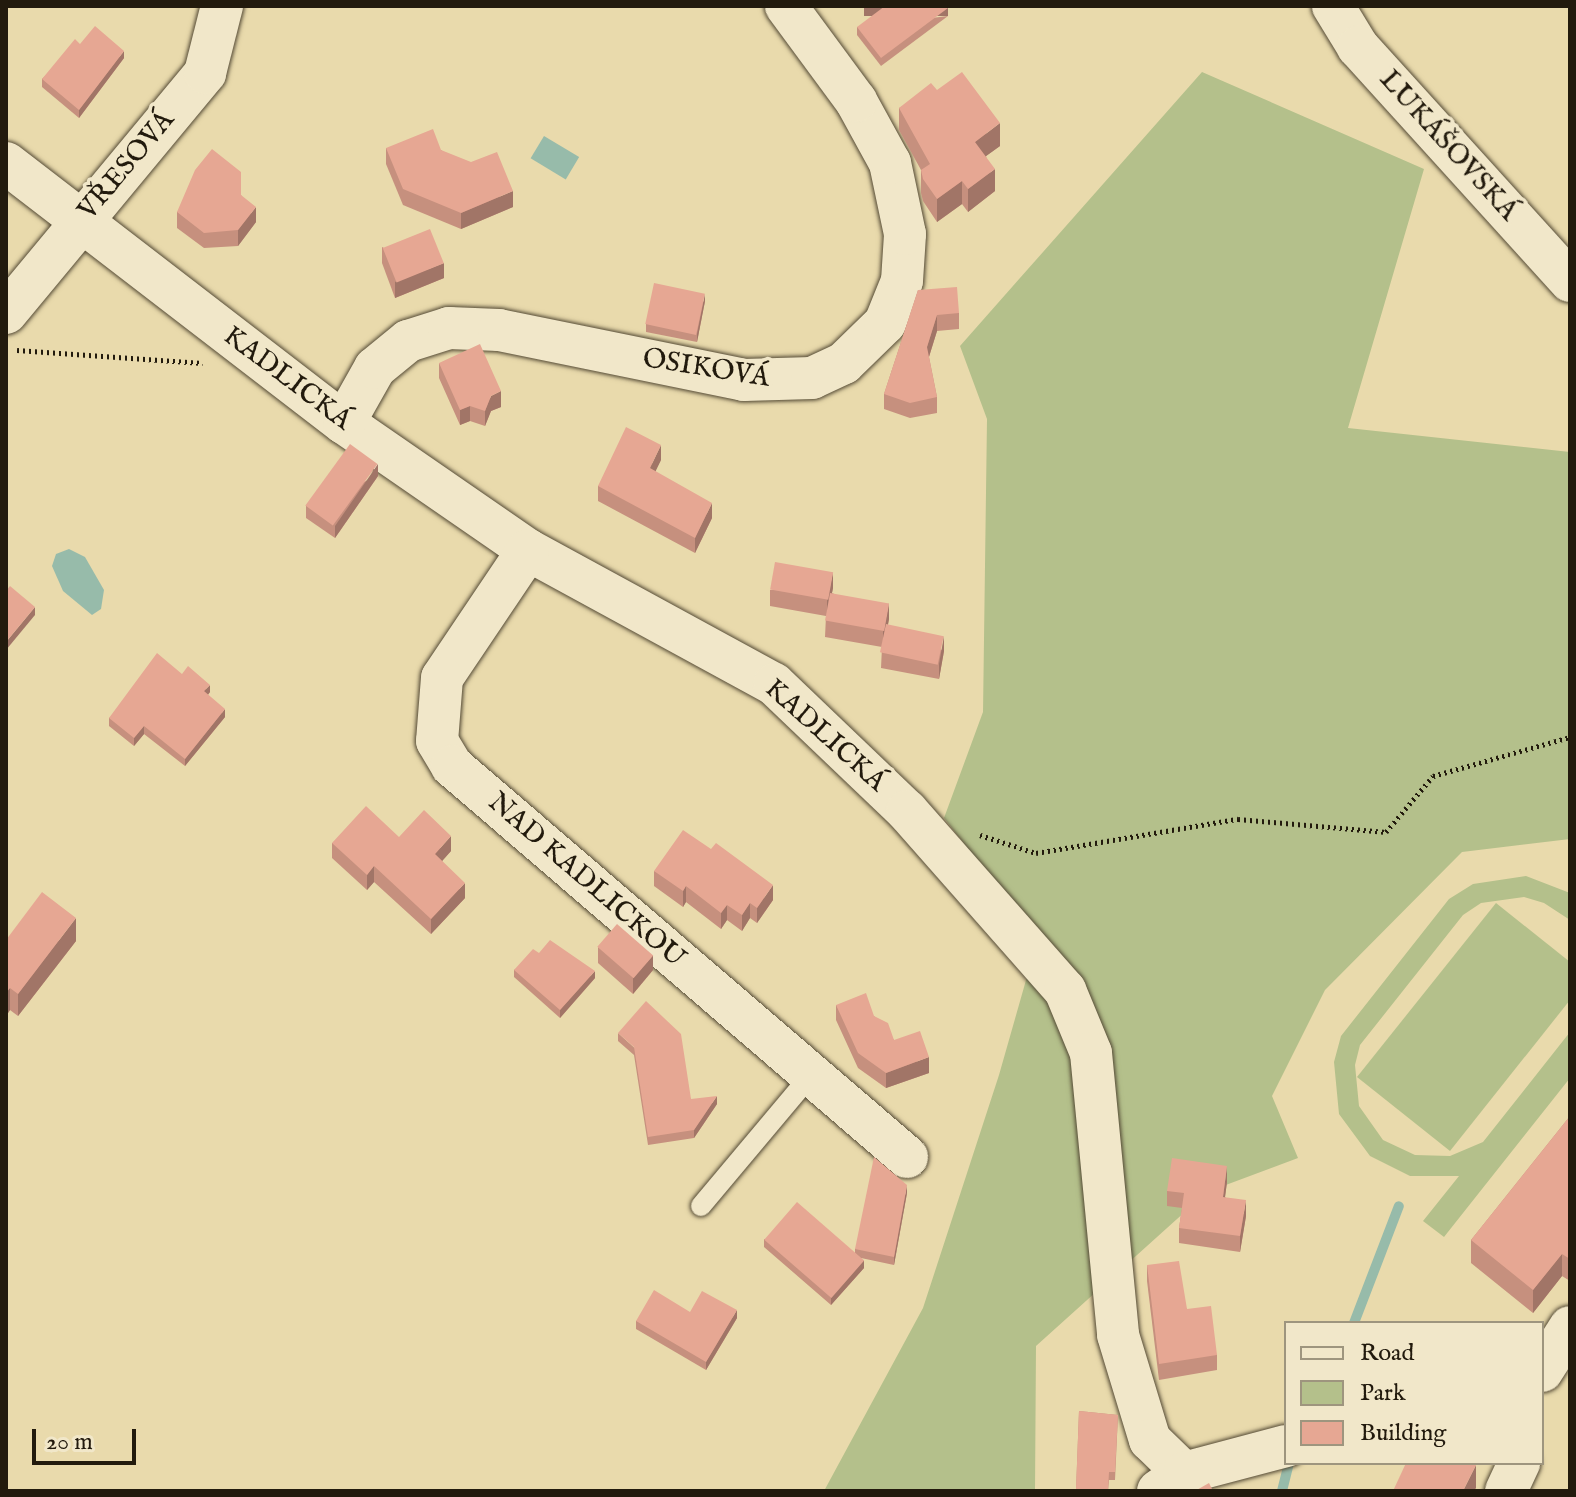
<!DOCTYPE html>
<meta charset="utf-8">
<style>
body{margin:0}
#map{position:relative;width:1576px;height:1497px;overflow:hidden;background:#e9daac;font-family:"IM FELL English",serif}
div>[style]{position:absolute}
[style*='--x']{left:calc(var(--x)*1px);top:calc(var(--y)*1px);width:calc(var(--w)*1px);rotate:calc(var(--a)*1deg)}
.green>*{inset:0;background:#b4c08b}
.water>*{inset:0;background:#97bbaa;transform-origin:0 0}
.stream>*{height:10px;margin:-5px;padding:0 5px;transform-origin:5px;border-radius:5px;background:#97bbaa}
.path>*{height:5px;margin-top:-2.5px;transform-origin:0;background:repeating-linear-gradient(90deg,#221a0d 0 2px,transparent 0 6px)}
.roads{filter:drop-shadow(0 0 2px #544a35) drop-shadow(0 0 2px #544a35)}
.service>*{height:20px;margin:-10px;padding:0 10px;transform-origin:10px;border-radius:10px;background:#f1e7c9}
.minor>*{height:42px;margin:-21px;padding:0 21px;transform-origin:21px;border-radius:21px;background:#f1e7c9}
.wall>*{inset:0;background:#c6907e}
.shaded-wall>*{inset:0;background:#a17567;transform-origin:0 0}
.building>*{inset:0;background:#e6a793;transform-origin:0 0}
span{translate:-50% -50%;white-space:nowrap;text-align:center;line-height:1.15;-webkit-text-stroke:7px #f1e7c9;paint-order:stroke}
.street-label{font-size:28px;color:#221a0d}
.frame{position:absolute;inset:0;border:8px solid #221a0d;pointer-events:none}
.legend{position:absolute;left:1284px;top:1321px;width:260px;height:144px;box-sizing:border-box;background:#f1e7c9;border:2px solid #9e957e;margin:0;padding:10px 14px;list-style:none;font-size:24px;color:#221a0d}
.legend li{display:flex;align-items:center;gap:16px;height:40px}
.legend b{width:40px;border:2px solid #9e957e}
.scale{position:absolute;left:32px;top:1429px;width:104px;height:36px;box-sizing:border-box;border:4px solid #221a0d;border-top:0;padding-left:10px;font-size:24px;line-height:28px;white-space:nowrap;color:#221a0d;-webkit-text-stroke:6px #f1e7c9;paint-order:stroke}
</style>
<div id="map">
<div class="green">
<i style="clip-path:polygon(1202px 72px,1424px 169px,1348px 428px,1570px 452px,1570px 839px,1462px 852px,1325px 990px,1272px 1096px,1298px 1158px,1207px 1192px,1036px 1346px,1035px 1491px,824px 1491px,923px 1308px,999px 1075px,1038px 938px,944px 818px,983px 712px,987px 419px,960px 346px)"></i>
<i style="clip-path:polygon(1526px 876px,1570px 893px,1570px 920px,1544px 903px,1524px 897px,1481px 903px,1463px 915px,1360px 1045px,1355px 1065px,1359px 1106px,1383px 1140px,1415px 1155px,1450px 1156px,1483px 1142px,1570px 1032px,1570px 1078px,1444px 1237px,1423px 1221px,1459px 1176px,1410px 1176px,1370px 1156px,1339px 1114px,1334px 1062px,1341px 1036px,1449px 899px,1473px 884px)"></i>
<i style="clip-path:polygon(1496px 903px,1570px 962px,1570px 1000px,1450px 1151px,1357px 1077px)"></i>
</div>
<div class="water">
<i style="left:544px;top:136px;width:41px;height:26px;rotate:31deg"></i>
<i style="clip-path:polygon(69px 549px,85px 557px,104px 590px,101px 609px,92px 615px,63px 591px,52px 566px,56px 554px)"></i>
</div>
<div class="stream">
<i style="--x:1354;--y:1323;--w:125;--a:-69"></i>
<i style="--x:1282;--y:1491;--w:29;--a:-76"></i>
</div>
<div class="path">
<i style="--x:17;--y:350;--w:186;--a:4"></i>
<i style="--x:980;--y:835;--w:59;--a:17.8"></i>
<i style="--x:1036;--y:853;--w:205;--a:-9.6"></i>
<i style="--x:1238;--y:819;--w:149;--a:5"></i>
<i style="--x:1386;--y:832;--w:73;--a:-50"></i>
<i style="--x:1433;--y:776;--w:142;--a:-15.9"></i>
</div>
<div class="roads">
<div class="service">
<i style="--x:701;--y:1206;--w:171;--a:-50"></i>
</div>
<div class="minor">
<i style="--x:1333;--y:6;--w:48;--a:58.6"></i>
<i style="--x:1358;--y:47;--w:316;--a:47.8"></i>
<i style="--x:6;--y:163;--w:426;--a:37.6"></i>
<i style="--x:344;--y:423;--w:224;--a:34.6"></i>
<i style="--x:528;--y:550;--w:280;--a:28.6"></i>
<i style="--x:774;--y:684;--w:184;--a:43.7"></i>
<i style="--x:907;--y:811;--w:239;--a:48.6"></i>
<i style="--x:1065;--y:990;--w:68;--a:67.6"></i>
<i style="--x:1091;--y:1053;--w:283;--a:84.5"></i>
<i style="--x:1118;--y:1335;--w:110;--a:73.1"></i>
<i style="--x:1150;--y:1440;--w:47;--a:44.1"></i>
<i style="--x:6;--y:313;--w:312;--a:-50.3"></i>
<i style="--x:205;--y:73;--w:69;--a:-75.8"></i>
<i style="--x:344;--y:423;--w:63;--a:-60.6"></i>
<i style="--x:375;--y:368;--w:43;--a:-39.3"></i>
<i style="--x:408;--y:341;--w:43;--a:-17.6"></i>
<i style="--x:449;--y:328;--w:50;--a:2.3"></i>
<i style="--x:499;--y:330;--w:250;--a:11.5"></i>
<i style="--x:744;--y:380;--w:68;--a:-1.7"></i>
<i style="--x:812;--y:378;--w:35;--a:-25"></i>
<i style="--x:844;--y:363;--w:57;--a:-44.3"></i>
<i style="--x:885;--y:323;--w:45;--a:-68"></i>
<i style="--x:902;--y:281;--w:47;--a:-86.3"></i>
<i style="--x:905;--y:234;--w:73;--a:-101.9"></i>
<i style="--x:890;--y:163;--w:71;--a:-118.7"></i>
<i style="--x:856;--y:101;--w:118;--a:-126.4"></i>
<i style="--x:528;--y:550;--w:154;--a:123.9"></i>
<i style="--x:442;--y:678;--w:63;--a:94.5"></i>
<i style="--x:437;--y:741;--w:29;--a:59"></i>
<i style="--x:452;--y:766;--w:600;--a:40.67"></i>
<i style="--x:1542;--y:1371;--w:52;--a:-57.5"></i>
<i style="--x:1158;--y:1491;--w:32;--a:-35"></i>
<i style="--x:1184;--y:1473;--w:106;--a:-14.8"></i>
<i style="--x:1506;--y:1491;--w:31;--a:-65"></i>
</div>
</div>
<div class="wall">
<i style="clip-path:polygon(948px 16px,881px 66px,857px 35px,857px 27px)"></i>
<i style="clip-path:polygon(80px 44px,124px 58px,79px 118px,42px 87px,42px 79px)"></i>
<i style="clip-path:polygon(937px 90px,1000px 146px,986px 156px,995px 191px,968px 212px,962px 204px,937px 222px,923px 201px,921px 193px,921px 170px,899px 130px,899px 108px)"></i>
<i style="clip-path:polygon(386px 148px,441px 150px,513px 207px,461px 229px,403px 205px,386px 164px)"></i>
<i style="clip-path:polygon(241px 195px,256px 222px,238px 246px,204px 248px,177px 228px,177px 212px)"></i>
<i style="clip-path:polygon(382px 247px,444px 278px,395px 298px,382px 263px)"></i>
<i style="clip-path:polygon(918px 290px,959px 313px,959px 329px,937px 331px,929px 357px,937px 397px,937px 413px,910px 418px,884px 409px,884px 394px)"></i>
<i style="clip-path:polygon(705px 301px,697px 342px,646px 332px,646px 324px)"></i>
<i style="clip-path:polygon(439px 363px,501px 407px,491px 411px,485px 426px,470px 421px,460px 425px,439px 378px)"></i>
<i style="clip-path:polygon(661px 460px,655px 471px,712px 518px,695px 553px,598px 501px,598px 486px)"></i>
<i style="clip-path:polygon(378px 476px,335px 538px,306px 518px,306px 506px)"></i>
<i style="clip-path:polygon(833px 588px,832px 593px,889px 619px,888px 625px,944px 651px,939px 679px,881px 668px,882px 647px,825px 637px,826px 616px,770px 606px,770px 590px)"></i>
<i style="clip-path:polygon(182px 674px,210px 692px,208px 695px,225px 717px,185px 766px,144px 734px,134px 746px,109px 726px,109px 718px)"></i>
<i style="clip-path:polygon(399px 837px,451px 851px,442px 861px,465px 898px,431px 934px,374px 882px,367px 890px,332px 858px,332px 843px)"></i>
<i style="clip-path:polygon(654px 871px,773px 900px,757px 923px,750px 918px,742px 931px,727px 920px,721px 929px,686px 902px,683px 907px,654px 886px)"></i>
<i style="clip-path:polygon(6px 940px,76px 941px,18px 1016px,10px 1010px,6px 1016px)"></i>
<i style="clip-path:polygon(598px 947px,653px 970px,633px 994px,598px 963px)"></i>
<i style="clip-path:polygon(539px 953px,595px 978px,560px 1018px,514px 977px,514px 970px)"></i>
<i style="clip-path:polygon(836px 1005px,874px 1016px,894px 1040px,929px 1073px,886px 1088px,858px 1068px,836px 1020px)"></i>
<i style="clip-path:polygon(618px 1033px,691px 1099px,717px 1104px,694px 1138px,648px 1145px,634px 1055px,618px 1041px)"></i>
<i style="clip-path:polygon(1570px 1116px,1570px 1281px,1562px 1276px,1533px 1313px,1471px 1263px,1471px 1240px)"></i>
<i style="clip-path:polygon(1227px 1182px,1225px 1197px,1246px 1216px,1240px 1252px,1179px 1243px,1179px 1228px,1182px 1208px,1167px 1206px,1167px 1191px)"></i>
<i style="clip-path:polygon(907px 1193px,894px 1265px,861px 1258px,864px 1268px,831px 1305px,764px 1247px,764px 1239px,855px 1253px,855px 1249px)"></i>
<i style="clip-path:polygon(1147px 1265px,1187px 1309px,1217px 1355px,1217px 1370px,1159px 1380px,1147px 1281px)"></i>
<i style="clip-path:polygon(690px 1312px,737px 1318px,706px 1370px,636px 1329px,636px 1321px)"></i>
<i style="clip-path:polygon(1079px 1411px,1118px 1415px,1115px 1480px,1109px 1480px,1108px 1491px,1076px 1491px)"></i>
</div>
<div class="shaded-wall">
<i style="left:948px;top:8px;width:8px;height:84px;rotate:90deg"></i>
<i style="clip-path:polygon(124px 51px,124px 58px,79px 118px,79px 110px)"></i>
<i style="clip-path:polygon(1000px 123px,1000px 146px,975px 164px,975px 142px)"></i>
<i style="clip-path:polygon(995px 169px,995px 191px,968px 212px,968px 189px)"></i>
<i style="clip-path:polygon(962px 181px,962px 204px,937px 222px,937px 199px)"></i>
<i style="clip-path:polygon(513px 191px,513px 207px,461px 229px,461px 213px)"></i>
<i style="clip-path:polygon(256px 207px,256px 222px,238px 246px,238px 230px)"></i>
<i style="clip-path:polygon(444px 263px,444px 278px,395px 298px,395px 282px)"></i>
<i style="clip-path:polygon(705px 294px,705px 301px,697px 342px,697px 334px)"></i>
<i style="clip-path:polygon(937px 315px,937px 331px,927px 363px,927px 347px)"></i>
<i style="clip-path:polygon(501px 391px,501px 407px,491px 411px,485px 426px,485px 411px,491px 396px)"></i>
<i style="clip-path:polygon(470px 406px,470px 421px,460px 425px,460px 410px)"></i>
<i style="clip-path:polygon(661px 445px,661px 460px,650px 483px,650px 468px)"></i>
<i style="clip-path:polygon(378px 464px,378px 476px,335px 538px,335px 526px)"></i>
<i style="clip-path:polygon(712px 503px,712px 518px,695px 553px,695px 538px)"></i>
<i style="clip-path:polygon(833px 572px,833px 588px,827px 616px,827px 601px)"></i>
<i style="clip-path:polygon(889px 603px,889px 619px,883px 648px,883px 632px)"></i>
<i style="clip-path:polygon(35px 607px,35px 615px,6px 650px,6px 642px)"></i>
<i style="clip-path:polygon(944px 636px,944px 651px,939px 679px,939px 664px)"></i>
<i style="clip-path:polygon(210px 685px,210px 692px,204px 699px,204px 691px)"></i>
<i style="clip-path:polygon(225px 709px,225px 717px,185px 766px,185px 759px)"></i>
<i style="clip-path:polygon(144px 726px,144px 734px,134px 746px,134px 738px)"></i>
<i style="clip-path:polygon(451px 836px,451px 851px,435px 869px,435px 854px)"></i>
<i style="clip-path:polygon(374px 866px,374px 882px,367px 890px,367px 875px)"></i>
<i style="clip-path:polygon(465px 883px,465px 898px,431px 934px,431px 919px)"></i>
<i style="clip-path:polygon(773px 885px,773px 900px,757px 923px,757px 908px)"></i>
<i style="clip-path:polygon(686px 886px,686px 902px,683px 907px,683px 891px)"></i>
<i style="clip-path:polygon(750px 903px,750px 918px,742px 931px,742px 915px)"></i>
<i style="clip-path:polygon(727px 905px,727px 920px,721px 929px,721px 913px)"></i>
<i style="clip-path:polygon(76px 918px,76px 941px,18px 1016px,18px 994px)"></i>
<i style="clip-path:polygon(653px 955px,653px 970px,633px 994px,633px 978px)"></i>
<i style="clip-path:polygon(595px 971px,595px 978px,560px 1018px,560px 1010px)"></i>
<i style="clip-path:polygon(10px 988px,10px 1010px,6px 1016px,6px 993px)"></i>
<i style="clip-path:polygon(929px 1057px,929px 1073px,886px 1088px,886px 1073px)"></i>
<i style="clip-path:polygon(717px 1096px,717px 1104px,694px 1138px,694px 1130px)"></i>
<i style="clip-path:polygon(1227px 1166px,1227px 1182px,1223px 1212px,1223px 1197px)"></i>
<i style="clip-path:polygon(907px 1185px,907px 1193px,894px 1265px,894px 1257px)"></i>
<i style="clip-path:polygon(1246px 1200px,1246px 1216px,1240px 1252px,1240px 1236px)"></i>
<i style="clip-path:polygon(1562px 1254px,1562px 1276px,1533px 1313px,1533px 1290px)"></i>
<i style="clip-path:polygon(864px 1260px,864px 1268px,831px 1305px,831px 1297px)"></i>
<i style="clip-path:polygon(737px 1310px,737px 1318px,706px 1370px,706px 1362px)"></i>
<i style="clip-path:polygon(1476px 1465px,1476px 1488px,1474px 1491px,1463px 1491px)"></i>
</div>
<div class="building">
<i style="clip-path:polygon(885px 6px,946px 6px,948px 8px,881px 58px,857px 27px)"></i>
<i style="clip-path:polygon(95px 26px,124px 51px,79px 110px,42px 79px,75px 39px,80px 44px)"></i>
<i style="clip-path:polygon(962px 72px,1000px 123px,975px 142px,995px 169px,968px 189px,962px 181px,937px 199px,923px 179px,921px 170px,930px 164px,899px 108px,931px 83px,937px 90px)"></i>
<i style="clip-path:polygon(433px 129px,441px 150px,471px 162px,497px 152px,513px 191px,461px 213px,403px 189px,386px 148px)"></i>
<i style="clip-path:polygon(212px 149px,241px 172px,241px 195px,256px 207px,238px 230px,204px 233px,177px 212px,195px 170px)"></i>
<i style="left:430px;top:229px;width:37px;height:51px;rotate:68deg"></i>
<i style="left:654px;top:283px;width:52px;height:42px;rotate:12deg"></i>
<i style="clip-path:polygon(957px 287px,959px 313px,937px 315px,927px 347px,937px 397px,910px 403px,884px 394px,918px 290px)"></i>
<i style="clip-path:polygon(480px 344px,501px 391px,491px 396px,485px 411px,470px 406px,460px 410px,439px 363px)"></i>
<i style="clip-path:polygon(626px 427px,661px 445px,650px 468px,712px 503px,695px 538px,598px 486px)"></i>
<i style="left:350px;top:444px;width:34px;height:76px;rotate:36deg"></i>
<i style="left:775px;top:562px;width:59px;height:28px;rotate:10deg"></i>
<i style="clip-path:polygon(10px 586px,35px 607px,6px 642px,6px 591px)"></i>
<i style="left:830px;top:593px;width:60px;height:28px;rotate:10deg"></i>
<i style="left:886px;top:624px;width:59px;height:29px;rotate:12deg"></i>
<i style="clip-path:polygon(157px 653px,182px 674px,188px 666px,210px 685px,204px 691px,225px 709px,185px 759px,144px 726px,134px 738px,109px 718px)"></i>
<i style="clip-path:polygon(366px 806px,399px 837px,424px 810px,451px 836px,435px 854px,465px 883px,431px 919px,374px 866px,367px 875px,332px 843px)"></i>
<i style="clip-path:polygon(683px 830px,711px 849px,716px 843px,773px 885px,757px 908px,750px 903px,742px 915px,727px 905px,721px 913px,686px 886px,683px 891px,654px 871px)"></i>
<i style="clip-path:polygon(42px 892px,76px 918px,18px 994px,10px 988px,6px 993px,6px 940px)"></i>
<i style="left:617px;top:924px;width:48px;height:30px;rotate:41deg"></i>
<i style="clip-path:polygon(550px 940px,595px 971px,560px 1010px,514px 970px,533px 949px,539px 953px)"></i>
<i style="clip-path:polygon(866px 993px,874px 1016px,888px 1023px,894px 1040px,920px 1031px,929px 1057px,886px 1073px,858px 1053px,836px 1005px)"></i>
<i style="clip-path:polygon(646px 1001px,681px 1034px,691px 1099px,717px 1096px,694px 1130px,648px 1137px,634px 1047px,618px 1033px)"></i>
<i style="clip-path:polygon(1570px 1116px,1570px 1259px,1562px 1254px,1533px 1290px,1471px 1240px)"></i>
<i style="clip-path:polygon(874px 1157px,907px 1185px,894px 1257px,855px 1249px)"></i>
<i style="clip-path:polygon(1172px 1158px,1227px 1166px,1223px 1197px,1246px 1200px,1240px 1236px,1179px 1228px,1184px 1193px,1167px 1191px)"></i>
<i style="left:797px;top:1202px;width:89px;height:50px;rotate:41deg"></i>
<i style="clip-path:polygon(1179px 1261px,1187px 1309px,1211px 1306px,1217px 1355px,1159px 1364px,1147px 1265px)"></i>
<i style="clip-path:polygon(654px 1290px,690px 1312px,702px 1291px,737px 1310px,706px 1362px,636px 1321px)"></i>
<i style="clip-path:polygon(1079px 1411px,1118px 1415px,1115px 1472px,1109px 1472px,1108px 1491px,1076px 1489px)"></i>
<i style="clip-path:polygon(1406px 1463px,1471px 1463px,1476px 1465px,1463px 1491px,1393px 1491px)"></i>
<i style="clip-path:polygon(1209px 1483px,1213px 1491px,1195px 1491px)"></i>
</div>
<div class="street-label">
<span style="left:1448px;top:146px;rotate:48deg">LUKÁŠOVSKÁ</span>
<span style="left:127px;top:166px;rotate:-50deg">VŘESOVÁ</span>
<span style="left:706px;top:369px;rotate:9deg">OSIKOVÁ</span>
<span style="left:287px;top:379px;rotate:37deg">KADLICKÁ</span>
<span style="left:825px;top:736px;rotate:42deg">KADLICKÁ</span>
<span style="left:586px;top:881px;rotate:41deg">NAD KADLICKOU</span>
</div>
<div class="frame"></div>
<ul class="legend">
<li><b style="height:10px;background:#f1e7c9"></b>Road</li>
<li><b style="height:22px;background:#b4c08b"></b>Park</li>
<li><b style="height:22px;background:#e6a793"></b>Building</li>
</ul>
<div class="scale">20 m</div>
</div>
